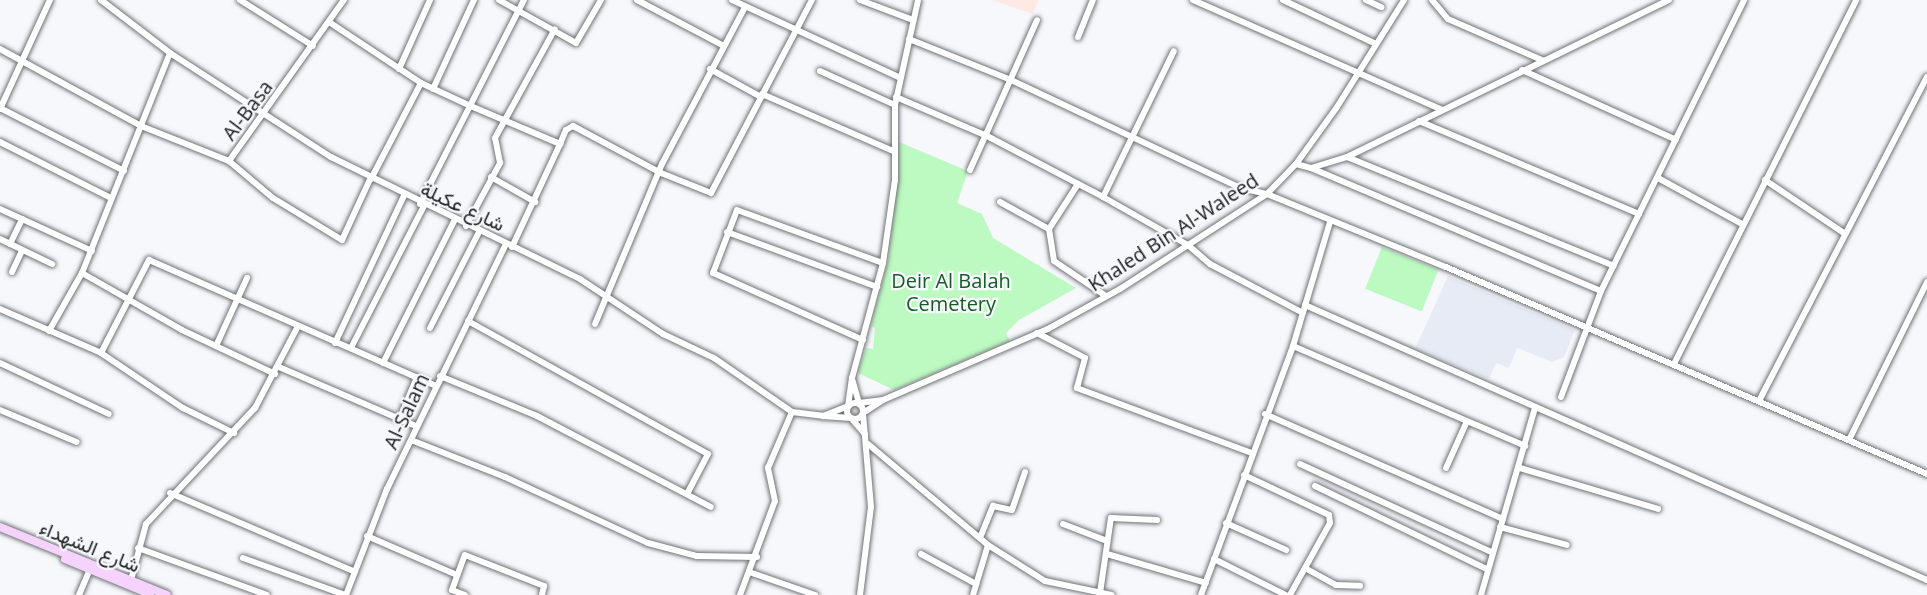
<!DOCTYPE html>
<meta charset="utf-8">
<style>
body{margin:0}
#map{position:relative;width:1927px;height:595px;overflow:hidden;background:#f6f8fc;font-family:"Open Sans",Vazirmatn,sans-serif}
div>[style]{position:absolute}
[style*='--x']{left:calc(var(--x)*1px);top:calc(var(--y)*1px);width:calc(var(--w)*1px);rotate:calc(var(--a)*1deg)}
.built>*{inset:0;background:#e6ebf6}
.education>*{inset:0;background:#fee9e4}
.green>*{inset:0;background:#bcfac1;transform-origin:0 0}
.roads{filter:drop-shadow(0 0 2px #707275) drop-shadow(0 0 2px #707275)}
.minor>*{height:6px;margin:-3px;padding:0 3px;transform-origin:3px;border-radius:3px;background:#fff}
.minor>.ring{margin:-3px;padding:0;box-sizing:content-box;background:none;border:6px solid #fff;border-radius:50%}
.major>*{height:8px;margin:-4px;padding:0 4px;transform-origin:4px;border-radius:4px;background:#f5d3fc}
span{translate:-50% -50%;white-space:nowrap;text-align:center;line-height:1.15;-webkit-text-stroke:4.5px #f6f8fc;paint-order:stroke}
.street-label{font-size:20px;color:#1d1d1f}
.park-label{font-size:20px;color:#185b27}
</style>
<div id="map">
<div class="built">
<i style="clip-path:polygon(1448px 276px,1575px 330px,1564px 357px,1552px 362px,1517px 348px,1509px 368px,1496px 363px,1489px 379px,1415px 349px)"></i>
</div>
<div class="education">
<i style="clip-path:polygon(992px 0,1039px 0,1033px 14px)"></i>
</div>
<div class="green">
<i style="clip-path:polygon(899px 142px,968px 171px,957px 203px,982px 214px,993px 238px,1076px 288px,1019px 320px,1006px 333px,1010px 341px,894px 390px,858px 373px,866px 348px,873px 349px,875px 328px,871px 326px,889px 257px)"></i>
<i style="left:1382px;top:247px;width:61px;height:45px;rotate:22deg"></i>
</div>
<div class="roads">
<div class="minor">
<i style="--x:101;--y:0;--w:87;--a:37.5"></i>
<i style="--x:170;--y:53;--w:192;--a:32.9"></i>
<i style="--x:331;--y:157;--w:277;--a:26.1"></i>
<i style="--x:580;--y:279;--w:100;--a:33.5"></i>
<i style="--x:663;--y:334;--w:56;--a:25.2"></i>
<i style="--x:714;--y:358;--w:95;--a:34.7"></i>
<i style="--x:792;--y:412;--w:31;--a:7"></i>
<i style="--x:240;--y:0;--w:86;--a:32.2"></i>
<i style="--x:499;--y:0;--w:88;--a:29.2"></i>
<i style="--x:576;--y:43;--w:50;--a:-59.8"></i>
<i style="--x:637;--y:0;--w:96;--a:27.9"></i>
<i style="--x:732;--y:0;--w:184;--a:24.8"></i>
<i style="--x:860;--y:0;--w:57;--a:20.7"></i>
<i style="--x:1193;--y:0;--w:272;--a:23.8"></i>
<i style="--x:1283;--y:0;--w:103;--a:25.3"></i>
<i style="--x:1366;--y:0;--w:17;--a:25"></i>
<i style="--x:1432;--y:0;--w:25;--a:50"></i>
<i style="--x:1448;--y:19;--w:103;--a:23.6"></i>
<i style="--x:329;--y:22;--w:110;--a:33.5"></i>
<i style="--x:421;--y:83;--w:57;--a:24.8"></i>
<i style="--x:473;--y:107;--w:95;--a:23"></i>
<i style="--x:560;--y:144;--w:15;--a:-67"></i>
<i style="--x:566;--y:130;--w:8;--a:-30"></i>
<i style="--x:573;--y:126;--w:100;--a:28.1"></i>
<i style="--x:661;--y:173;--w:54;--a:21.8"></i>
<i style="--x:711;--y:193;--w:218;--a:-62.4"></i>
<i style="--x:1078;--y:37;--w:40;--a:-68"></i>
<i style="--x:909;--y:39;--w:110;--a:21.9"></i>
<i style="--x:1011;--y:80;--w:254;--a:25.2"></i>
<i style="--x:1241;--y:188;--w:27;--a:13"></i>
<i style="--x:1267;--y:194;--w:193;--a:22.2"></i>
<i style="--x:1446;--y:267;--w:524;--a:23.28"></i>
<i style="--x:0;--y:49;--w:161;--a:28.6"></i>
<i style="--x:141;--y:126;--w:95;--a:21.7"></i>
<i style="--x:229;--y:161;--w:198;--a:-54.5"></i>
<i style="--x:399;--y:69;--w:76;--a:-65.8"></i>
<i style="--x:710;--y:69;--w:58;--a:28.8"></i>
<i style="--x:1522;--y:70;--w:169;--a:24.4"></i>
<i style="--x:820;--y:71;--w:82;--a:24.4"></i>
<i style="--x:433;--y:89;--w:98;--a:-65.3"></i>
<i style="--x:762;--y:94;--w:143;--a:23.5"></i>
<i style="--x:896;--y:97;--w:99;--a:23.2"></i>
<i style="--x:987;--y:136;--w:131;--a:27.7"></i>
<i style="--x:1103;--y:197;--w:98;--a:29.5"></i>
<i style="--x:1188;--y:245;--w:29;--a:41"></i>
<i style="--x:1210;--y:264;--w:105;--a:27.8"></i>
<i style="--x:0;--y:108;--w:139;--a:26.9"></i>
<i style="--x:0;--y:109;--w:120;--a:-65.4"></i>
<i style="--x:1419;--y:121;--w:239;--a:22.9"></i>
<i style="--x:0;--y:142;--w:124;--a:26.8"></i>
<i style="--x:1347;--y:157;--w:288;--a:22.2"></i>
<i style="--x:229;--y:161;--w:57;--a:40.1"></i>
<i style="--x:273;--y:198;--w:81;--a:31.3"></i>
<i style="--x:342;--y:240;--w:67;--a:-65.3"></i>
<i style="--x:1296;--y:164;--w:16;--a:15"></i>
<i style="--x:1311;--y:168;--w:38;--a:-17"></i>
<i style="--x:1347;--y:157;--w:358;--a:-26"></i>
<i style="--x:1311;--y:168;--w:315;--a:23"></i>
<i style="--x:970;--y:170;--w:164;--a:-65.9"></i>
<i style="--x:491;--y:177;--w:51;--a:29.6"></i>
<i style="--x:1658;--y:178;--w:96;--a:28.7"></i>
<i style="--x:371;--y:179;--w:108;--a:-62.5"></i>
<i style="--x:1765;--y:180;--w:95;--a:33.9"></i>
<i style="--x:1078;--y:184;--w:54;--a:122.8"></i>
<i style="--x:1049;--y:229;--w:32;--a:81"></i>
<i style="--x:1054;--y:261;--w:63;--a:33.9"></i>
<i style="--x:1103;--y:197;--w:162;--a:-64.1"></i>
<i style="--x:1000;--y:202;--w:56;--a:28.9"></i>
<i style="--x:420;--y:204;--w:229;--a:-63"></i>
<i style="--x:0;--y:209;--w:101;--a:24.5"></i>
<i style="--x:466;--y:226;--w:72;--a:-61.6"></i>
<i style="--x:500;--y:163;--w:25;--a:-101"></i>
<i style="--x:495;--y:138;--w:124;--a:-61.2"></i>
<i style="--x:727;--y:232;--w:160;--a:20.1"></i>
<i style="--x:0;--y:239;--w:58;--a:25.7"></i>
<i style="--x:10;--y:244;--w:28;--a:-64"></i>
<i style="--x:512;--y:247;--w:114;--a:-65"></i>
<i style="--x:12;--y:272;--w:23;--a:-65"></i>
<i style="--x:82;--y:273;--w:115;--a:29.7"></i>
<i style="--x:182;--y:330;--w:103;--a:25.3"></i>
<i style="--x:1305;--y:305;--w:680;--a:23.85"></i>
<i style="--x:0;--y:309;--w:110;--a:23.5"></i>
<i style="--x:101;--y:353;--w:99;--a:33.9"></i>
<i style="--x:183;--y:408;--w:57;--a:26.1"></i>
<i style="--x:468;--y:321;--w:274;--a:29"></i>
<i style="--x:708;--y:454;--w:45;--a:117.7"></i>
<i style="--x:595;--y:324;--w:173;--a:-67.3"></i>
<i style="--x:662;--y:164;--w:178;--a:-62.1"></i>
<i style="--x:430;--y:328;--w:108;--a:-63"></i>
<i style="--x:49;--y:331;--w:67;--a:-60.4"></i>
<i style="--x:82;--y:273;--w:237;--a:-68.2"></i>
<i style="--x:1037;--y:333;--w:54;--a:27.5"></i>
<i style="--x:1085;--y:358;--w:31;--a:105"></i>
<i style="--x:1077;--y:388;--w:187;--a:20.4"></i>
<i style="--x:863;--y:340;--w:164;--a:-155.9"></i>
<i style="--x:713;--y:273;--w:67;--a:-69.1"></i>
<i style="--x:737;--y:210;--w:155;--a:20"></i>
<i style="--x:335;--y:343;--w:162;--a:-64.9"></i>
<i style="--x:216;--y:346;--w:75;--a:-65.5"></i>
<i style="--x:1293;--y:346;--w:253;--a:23.3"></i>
<i style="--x:351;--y:348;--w:160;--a:-62.8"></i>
<i style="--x:101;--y:353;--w:105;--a:-62.7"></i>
<i style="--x:149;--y:260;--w:313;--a:23.7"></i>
<i style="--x:0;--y:363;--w:120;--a:25.1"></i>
<i style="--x:383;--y:363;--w:159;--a:-63.4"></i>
<i style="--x:1674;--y:364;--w:407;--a:-63.4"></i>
<i style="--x:279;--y:367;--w:149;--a:23.3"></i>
<i style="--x:440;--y:376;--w:105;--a:22.4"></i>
<i style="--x:537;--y:416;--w:196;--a:27.6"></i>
<i style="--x:852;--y:378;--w:119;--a:-74.9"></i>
<i style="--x:883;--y:263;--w:84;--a:-81.8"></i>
<i style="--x:895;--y:180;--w:75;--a:-90"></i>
<i style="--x:895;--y:105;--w:107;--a:-77.6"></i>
<i style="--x:1561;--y:397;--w:113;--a:-69.3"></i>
<i style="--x:1601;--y:291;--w:324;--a:-63.8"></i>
<i style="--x:883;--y:400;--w:180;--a:-23.3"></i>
<i style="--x:1048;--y:329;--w:82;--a:-29.1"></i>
<i style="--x:1120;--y:289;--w:175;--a:-32.9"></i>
<i style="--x:1267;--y:194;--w:42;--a:-46"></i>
<i style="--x:1296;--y:164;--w:70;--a:-54.3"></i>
<i style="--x:1337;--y:107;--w:126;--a:-57.9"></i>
<i style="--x:1759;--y:401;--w:365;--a:-62.6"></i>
<i class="ring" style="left:847px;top:403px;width:10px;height:10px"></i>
<i style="--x:0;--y:410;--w:83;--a:22.6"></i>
<i style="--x:1265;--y:414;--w:260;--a:23.8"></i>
<i style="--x:400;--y:418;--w:44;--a:-67.5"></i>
<i style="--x:411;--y:440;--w:101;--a:21.5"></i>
<i style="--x:505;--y:477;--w:157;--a:24.8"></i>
<i style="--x:648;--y:543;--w:51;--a:14.9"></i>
<i style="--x:697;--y:556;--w:60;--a:1"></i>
<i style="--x:1849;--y:440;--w:176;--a:-63.7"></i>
<i style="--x:868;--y:444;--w:157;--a:40.1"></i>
<i style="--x:988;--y:545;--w:67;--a:32.3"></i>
<i style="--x:1045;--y:581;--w:68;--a:11.8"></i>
<i style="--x:1300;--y:464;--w:210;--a:24.7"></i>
<i style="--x:1446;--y:468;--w:51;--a:-65.9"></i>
<i style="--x:1520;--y:468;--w:144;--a:16.5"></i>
<i style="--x:1244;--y:475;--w:94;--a:25.2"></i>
<i style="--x:1329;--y:515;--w:8;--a:83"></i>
<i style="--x:1330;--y:523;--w:82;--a:119.1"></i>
<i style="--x:1315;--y:486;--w:191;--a:25.8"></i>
<i style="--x:170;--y:493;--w:201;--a:23.1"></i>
<i style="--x:1226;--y:523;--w:66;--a:24.2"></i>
<i style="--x:1063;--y:524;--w:47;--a:21.1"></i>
<i style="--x:1500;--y:527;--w:69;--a:15"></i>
<i style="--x:367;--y:536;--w:98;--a:23.4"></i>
<i style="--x:980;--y:538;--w:35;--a:-68"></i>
<i style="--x:993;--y:506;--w:19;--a:12"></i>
<i style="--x:1012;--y:510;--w:40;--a:-71.1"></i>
<i style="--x:138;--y:548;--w:137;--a:20"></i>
<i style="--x:921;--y:554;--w:63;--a:28.6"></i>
<i style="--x:1107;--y:554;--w:103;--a:16.3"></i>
<i style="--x:243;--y:558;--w:109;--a:19.9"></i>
<i style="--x:1214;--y:559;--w:80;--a:26.6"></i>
<i style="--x:1305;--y:568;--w:35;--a:29"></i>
<i style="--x:1336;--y:585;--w:24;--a:2"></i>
<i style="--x:752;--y:573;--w:67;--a:19.2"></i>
<i style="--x:131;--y:580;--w:58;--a:-75"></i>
<i style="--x:146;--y:524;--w:159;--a:-46.8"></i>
<i style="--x:255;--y:408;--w:90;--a:-62.3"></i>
<i style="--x:1100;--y:593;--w:76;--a:-81.7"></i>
<i style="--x:1111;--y:518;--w:46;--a:2.5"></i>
<i style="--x:79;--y:595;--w:30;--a:-67"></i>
<i style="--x:346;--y:595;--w:114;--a:-68.9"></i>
<i style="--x:387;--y:489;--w:272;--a:-64.1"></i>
<i style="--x:465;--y:595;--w:14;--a:-159"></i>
<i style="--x:452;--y:590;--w:37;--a:-70"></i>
<i style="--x:465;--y:555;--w:85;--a:21.4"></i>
<i style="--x:544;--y:586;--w:9;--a:103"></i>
<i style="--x:740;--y:595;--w:100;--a:-69.6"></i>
<i style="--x:775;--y:501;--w:34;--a:-102"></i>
<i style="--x:768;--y:468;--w:61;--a:-66.8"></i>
<i style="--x:860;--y:595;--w:89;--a:-82.9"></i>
<i style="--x:871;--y:507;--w:94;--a:-94.9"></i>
<i style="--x:863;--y:413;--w:24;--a:-33"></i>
<i style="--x:883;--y:400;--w:24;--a:173"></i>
<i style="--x:859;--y:403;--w:26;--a:-106"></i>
<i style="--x:852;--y:378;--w:28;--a:98"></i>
<i style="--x:848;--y:406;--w:27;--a:158"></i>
<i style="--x:823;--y:416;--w:28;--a:4"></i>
<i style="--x:851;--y:418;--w:21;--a:49"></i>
<i style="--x:973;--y:595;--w:52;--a:-73.3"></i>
<i style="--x:1201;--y:595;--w:265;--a:-69.7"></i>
<i style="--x:1293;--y:346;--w:129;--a:-73.4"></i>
<i style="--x:1481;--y:595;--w:195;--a:-73.9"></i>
</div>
<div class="major">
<i style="--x:0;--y:527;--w:180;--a:22.2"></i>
<i style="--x:65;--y:559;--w:92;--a:22.4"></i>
</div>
</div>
<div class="street-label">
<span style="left:247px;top:110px;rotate:-53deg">Al-Basa</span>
<span style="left:463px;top:206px;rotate:25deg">شارع عكيلة</span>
<span style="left:1173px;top:232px;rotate:-33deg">Khaled Bin Al-Waleed</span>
<span style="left:406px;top:411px;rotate:-65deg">Al-Salam</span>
<span style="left:90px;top:546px;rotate:22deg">شارع الشهداء</span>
</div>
<div class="park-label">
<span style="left:951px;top:292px">Deir Al Balah<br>Cemetery</span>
</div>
</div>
